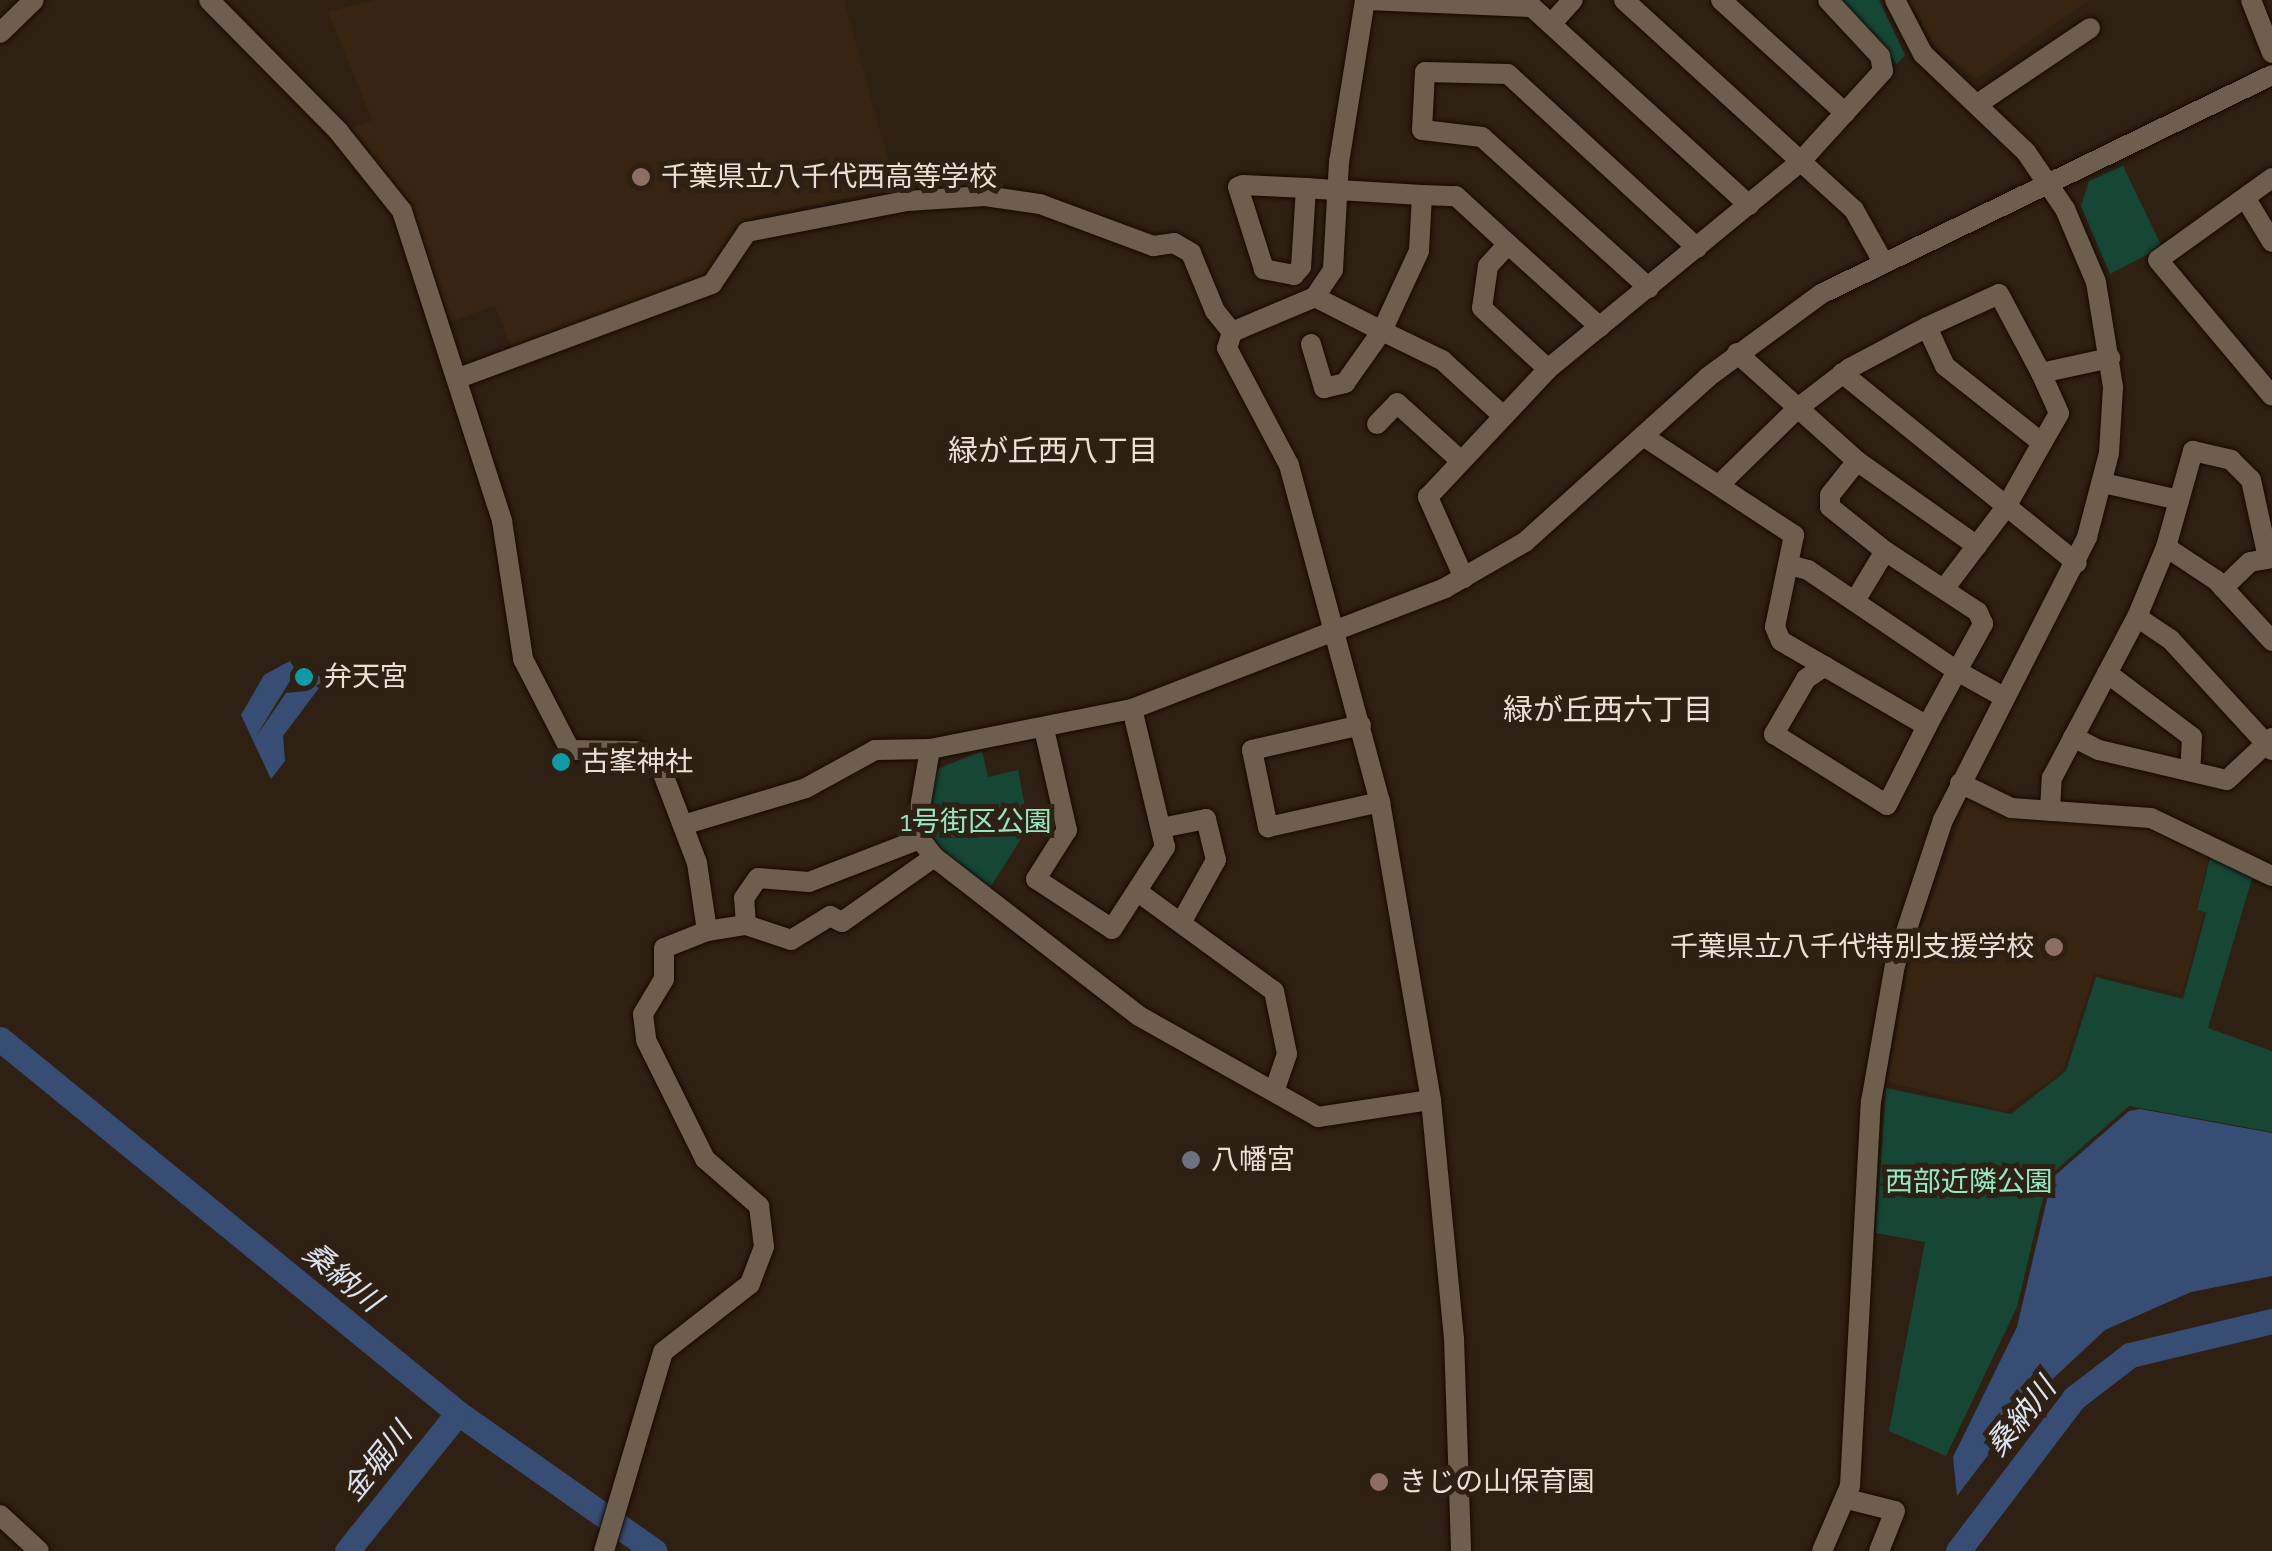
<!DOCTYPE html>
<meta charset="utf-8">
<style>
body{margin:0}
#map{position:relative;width:2272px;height:1551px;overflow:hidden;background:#2e2012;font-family:Raleway,"Noto Sans JP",sans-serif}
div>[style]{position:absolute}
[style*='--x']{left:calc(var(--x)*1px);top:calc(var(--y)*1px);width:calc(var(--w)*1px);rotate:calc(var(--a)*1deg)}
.built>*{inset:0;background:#372511}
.green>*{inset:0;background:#154734}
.water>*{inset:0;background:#374d74}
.river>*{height:25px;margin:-12.5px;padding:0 12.5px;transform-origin:12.5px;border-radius:12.5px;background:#374d74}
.roads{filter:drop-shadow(0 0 2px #150a01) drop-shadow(0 0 2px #150a01)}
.minor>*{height:20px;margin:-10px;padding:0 10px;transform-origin:10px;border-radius:10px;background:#6e5e4e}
.dots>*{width:28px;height:28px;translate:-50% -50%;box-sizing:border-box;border:5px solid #2e2012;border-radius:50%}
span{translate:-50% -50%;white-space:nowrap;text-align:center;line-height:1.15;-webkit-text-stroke:10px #2e2012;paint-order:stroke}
.poi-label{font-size:28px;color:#e9e0d7}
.left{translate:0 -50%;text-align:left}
.right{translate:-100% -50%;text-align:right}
.park-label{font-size:28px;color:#92e9c3}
.neighbourhood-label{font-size:30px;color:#e9e0d7}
.water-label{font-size:30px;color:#dce4f1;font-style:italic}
</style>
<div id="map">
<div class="built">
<i style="clip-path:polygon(374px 0,844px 0,896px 189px,757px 216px,709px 276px,514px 354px,495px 306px,450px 322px,409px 205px,349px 129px,372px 120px,328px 12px)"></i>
<i style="clip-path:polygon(1908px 0,2089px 0,1976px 79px,1935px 46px)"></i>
<i style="clip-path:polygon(1968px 799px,2150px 825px,2210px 853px,2196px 910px,2204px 913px,2182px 994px,2094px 973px,2063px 1071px,2006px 1111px,1887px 1082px,1909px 963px)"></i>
</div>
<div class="green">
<i style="clip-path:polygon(1837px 0,1879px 0,1905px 55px,1897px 64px)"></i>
<i style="clip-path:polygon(2123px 166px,2162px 247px,2110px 274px,2081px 206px,2089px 181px)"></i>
<i style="clip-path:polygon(982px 751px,988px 777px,1018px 770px,1029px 826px,986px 894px,923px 835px,935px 770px)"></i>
<i style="clip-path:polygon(2211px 854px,2253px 875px,2208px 1028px,2272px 1051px,2272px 1132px,2129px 1106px,2048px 1177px,2017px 1307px,1946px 1456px,1889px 1431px,1925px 1242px,1876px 1233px,1886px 1088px,2011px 1114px,2066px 1071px,2096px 977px,2183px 999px,2206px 913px,2197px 910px)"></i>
</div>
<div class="water">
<i style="clip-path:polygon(290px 661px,296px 671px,255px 738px,286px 693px,307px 691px,319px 675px,322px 684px,283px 736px,285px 761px,271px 779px,241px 715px,264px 675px)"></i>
<i style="clip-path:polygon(2140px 1109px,2272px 1133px,2272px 1276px,2191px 1292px,2105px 1330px,2029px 1401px,1957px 1496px,1953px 1457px,2017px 1327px,2052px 1178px,2129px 1111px)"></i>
</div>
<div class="river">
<i style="--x:0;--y:1039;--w:591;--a:39.23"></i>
<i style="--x:458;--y:1413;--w:240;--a:35.1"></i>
<i style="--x:347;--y:1551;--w:177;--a:-51.2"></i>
<i style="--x:1958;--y:1551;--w:192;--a:-52.8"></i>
<i style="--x:2074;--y:1398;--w:71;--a:-37.5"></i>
<i style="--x:2130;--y:1355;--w:146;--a:-13.5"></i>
</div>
<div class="roads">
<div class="minor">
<i style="--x:209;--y:0;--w:185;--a:45.4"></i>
<i style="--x:339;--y:132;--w:101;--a:51.4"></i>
<i style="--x:402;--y:211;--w:326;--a:72.1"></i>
<i style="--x:502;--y:521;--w:140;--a:81.3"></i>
<i style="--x:523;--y:659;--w:102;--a:62.7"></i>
<i style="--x:570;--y:750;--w:66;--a:0.9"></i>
<i style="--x:636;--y:751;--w:28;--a:32"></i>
<i style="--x:660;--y:766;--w:104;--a:69.1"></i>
<i style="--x:697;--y:863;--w:69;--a:81.6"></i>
<i style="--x:707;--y:931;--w:46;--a:158.4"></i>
<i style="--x:664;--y:948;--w:31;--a:90"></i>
<i style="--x:664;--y:979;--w:41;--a:121"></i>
<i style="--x:643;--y:1014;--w:26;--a:83"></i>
<i style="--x:646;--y:1040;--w:133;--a:63.6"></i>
<i style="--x:705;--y:1159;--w:72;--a:41"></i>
<i style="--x:759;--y:1206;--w:41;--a:83"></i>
<i style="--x:764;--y:1247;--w:40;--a:111"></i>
<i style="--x:750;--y:1284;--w:110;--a:142"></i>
<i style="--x:663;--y:1352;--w:208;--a:106.5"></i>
<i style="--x:1365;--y:0;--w:164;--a:99.1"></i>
<i style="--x:1339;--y:162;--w:108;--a:93.2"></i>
<i style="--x:1333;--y:270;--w:32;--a:124"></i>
<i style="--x:1315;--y:297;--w:90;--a:157.1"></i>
<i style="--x:1232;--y:332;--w:17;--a:107"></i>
<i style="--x:1227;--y:348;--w:132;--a:62.1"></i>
<i style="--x:1289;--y:465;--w:349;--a:74.9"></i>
<i style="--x:1380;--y:802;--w:302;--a:80.3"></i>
<i style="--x:1431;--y:1100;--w:239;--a:84.5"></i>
<i style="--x:1454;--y:1338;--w:213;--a:88.1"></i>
<i style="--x:1365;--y:0;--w:167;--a:2.4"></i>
<i style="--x:1532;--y:7;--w:294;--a:42.4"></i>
<i style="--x:1624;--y:0;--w:311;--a:42.4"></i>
<i style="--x:1854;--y:210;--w:57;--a:60.8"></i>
<i style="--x:1721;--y:0;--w:168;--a:42.3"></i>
<i style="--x:2251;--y:0;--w:57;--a:68.4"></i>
<i style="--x:1552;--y:23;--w:31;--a:-48"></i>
<i style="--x:0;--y:33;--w:47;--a:-44.1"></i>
<i style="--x:1979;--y:103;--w:134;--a:-34"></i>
<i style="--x:2272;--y:178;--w:140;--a:144.3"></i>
<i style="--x:2158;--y:260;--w:177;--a:50"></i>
<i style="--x:1306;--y:188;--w:79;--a:93.6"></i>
<i style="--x:1301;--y:267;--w:11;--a:131"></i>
<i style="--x:1294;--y:275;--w:31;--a:-169"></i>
<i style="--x:1264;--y:269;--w:86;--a:-107.6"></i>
<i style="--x:1238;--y:187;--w:5;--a:-22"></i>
<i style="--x:1243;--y:185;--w:63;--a:2.7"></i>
<i style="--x:1306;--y:188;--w:32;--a:4"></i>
<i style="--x:1338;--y:190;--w:84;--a:3.4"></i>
<i style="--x:1422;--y:195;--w:56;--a:93.1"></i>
<i style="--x:1419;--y:251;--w:88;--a:114.8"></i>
<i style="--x:1382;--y:331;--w:67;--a:25.8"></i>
<i style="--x:1442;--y:360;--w:81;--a:42.5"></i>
<i style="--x:1422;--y:195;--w:34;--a:2"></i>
<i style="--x:1456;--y:196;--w:71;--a:42.7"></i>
<i style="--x:1508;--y:244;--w:30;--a:132"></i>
<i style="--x:1488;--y:266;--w:42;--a:98.1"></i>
<i style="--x:1482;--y:308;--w:90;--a:42.7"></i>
<i style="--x:2246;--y:199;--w:50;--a:58.8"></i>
<i style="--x:1508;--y:244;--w:124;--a:42.1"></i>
<i style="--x:1649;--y:288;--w:225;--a:-137.9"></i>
<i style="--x:1482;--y:137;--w:60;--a:-173.3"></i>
<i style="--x:1422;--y:130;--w:58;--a:-87"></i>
<i style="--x:1425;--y:72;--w:83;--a:1.4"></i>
<i style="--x:1508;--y:74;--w:257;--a:42.6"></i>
<i style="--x:1927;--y:327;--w:79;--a:-24.6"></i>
<i style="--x:1999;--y:294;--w:89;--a:62"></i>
<i style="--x:1311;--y:344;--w:46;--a:73.5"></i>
<i style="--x:1324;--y:388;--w:22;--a:-13"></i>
<i style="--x:1345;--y:383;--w:64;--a:-54.6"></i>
<i style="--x:1382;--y:331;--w:75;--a:-153.1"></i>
<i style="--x:1737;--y:353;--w:82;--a:42"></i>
<i style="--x:1798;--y:408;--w:66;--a:-37.6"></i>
<i style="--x:1850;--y:368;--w:87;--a:-28"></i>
<i style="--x:1927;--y:327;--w:43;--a:65.2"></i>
<i style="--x:1945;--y:366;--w:124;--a:38.4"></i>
<i style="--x:2042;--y:443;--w:73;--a:119.4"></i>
<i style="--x:2006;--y:507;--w:103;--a:127.1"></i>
<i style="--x:1842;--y:373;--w:302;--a:39"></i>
<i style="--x:459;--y:378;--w:270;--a:-20.4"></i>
<i style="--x:712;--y:284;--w:63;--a:-56.1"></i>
<i style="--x:747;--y:232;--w:163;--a:-11"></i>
<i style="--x:907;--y:201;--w:78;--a:-3.7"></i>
<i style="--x:985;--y:196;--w:56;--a:8.3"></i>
<i style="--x:1040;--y:204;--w:121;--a:20.4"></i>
<i style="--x:1153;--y:246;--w:21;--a:-8"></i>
<i style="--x:1174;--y:243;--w:20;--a:30"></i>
<i style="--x:1191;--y:253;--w:63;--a:67.5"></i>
<i style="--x:1215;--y:311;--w:27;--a:51"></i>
<i style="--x:1377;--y:424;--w:29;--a:-46"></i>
<i style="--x:1397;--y:403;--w:86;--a:42.2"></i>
<i style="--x:1643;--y:436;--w:181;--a:33.3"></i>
<i style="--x:1794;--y:535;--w:94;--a:101.7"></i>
<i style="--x:1775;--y:627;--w:15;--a:67"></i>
<i style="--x:1781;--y:641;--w:169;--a:30.2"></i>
<i style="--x:1927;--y:726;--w:63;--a:-61.4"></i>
<i style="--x:1957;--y:671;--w:54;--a:29"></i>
<i style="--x:2042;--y:443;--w:34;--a:-60"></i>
<i style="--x:2059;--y:413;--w:44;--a:-114.2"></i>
<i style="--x:2041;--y:373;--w:71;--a:-12.3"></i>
<i style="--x:1857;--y:461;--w:147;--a:35.3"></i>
<i style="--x:2103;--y:483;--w:78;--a:12.6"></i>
<i style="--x:1720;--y:484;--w:109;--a:-44.3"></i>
<i style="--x:1798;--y:408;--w:79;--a:41.9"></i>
<i style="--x:1857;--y:461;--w:43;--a:128.5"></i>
<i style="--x:1830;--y:495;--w:12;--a:90"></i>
<i style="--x:1830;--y:507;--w:70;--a:38.7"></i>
<i style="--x:2166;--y:547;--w:60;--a:33.4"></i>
<i style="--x:2216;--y:580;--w:83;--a:47.4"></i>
<i style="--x:1790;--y:565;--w:19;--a:16"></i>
<i style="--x:1808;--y:570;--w:180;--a:34.1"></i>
<i style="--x:1957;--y:671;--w:54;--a:-61"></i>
<i style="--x:1983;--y:624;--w:13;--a:-113"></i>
<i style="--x:1978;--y:612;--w:111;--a:-146.7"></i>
<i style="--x:1885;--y:551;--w:58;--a:121"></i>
<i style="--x:1464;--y:578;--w:89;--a:-114"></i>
<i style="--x:1428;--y:497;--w:175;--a:-46.8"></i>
<i style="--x:1548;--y:369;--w:328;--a:-39.4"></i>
<i style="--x:1801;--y:161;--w:122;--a:-47.7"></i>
<i style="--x:1883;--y:71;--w:15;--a:-101"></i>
<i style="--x:1880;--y:56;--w:76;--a:-132.9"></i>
<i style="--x:2223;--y:588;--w:37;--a:-44"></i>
<i style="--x:2250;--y:562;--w:22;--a:-10"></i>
<i style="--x:2137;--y:617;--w:40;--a:34"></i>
<i style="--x:2170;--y:639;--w:151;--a:47.4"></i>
<i style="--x:1825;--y:666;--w:23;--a:146"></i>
<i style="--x:1806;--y:679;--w:64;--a:120.2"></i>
<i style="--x:1774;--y:734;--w:133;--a:32.1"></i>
<i style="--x:1887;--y:805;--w:89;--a:-63.1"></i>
<i style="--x:2107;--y:673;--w:106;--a:37"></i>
<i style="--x:2192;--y:737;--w:34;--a:93"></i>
<i style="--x:1361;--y:725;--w:112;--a:167.1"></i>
<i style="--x:1252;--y:750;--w:79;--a:78.3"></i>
<i style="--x:1268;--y:827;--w:115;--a:-12.6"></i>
<i style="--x:1044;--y:729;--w:104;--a:77.2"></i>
<i style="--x:1067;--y:830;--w:58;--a:122.3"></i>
<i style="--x:1036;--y:879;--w:91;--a:33.3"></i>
<i style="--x:1112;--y:929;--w:98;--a:-57.1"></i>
<i style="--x:1165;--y:847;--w:142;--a:-103.4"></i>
<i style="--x:2073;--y:737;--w:29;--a:27"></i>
<i style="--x:2099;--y:750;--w:131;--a:13.2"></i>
<i style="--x:2227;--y:780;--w:62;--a:-43"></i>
<i style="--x:930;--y:749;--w:71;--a:99.7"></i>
<i style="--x:918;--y:819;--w:20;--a:84"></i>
<i style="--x:920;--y:839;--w:23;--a:52"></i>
<i style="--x:934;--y:857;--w:259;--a:37.8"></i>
<i style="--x:1139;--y:1016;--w:206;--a:29.4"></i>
<i style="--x:1318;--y:1117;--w:114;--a:-8.6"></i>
<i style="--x:1960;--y:783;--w:57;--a:26.1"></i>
<i style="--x:2011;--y:808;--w:140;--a:4.1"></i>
<i style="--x:2151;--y:818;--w:134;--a:25.6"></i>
<i style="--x:2050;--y:811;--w:33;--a:-87"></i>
<i style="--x:2052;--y:778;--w:182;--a:-62.2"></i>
<i style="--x:2137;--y:617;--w:76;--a:-67.5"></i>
<i style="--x:2166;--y:547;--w:100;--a:-74.3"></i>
<i style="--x:2193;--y:451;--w:39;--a:13"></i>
<i style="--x:2231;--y:460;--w:28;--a:45"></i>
<i style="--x:2251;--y:480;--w:80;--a:77.7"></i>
<i style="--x:683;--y:825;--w:128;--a:-16.7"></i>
<i style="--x:806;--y:788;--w:79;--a:-28.8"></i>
<i style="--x:875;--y:750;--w:55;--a:-1"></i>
<i style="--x:930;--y:749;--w:206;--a:-11.2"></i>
<i style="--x:1132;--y:709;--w:336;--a:-21.1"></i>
<i style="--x:1445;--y:588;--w:92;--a:-29.9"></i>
<i style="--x:1525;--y:542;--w:246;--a:-42"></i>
<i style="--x:1708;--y:377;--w:140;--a:-36.3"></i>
<i style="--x:1821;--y:294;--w:501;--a:-25.9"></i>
<i style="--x:1161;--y:828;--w:46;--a:-11.3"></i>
<i style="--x:1206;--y:819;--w:42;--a:76.3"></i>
<i style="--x:1216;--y:860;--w:72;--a:119.1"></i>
<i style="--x:1138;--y:892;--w:168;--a:36.1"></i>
<i style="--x:1274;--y:991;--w:64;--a:78.3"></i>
<i style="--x:1287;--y:1054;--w:40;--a:108.9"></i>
<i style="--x:746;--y:925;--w:27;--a:-94"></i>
<i style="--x:744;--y:898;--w:24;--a:-55"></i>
<i style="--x:758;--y:878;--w:51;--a:4.5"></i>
<i style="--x:809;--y:882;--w:119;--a:-21.2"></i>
<i style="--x:707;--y:931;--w:39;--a:-9"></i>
<i style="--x:746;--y:925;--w:47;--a:18.4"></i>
<i style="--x:791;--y:940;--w:46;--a:-31.6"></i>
<i style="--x:830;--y:916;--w:13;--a:27"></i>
<i style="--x:842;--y:922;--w:113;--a:-35.2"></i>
<i style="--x:1847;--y:1499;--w:49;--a:14"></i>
<i style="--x:1895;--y:1511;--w:43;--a:111.8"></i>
<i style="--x:0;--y:1515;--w:53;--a:42.7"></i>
<i style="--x:1822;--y:1551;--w:71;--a:-66.7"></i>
<i style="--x:1850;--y:1486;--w:385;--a:-86.9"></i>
<i style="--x:1871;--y:1102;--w:139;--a:-80.1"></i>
<i style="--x:1895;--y:965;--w:153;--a:-71.7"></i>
<i style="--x:1943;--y:820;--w:318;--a:-63"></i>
<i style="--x:2087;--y:537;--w:87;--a:-75.3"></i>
<i style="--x:2109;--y:453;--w:66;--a:-86.5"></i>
<i style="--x:2113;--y:387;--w:106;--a:-99.2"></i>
<i style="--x:2096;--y:282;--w:79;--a:-113"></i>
<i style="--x:2065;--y:209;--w:69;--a:-124.4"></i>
<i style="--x:2026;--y:152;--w:142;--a:-136.4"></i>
<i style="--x:1923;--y:54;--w:61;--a:-117.4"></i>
</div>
</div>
<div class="dots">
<i style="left:641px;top:177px;background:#8d6e63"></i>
<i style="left:304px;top:677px;background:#0f9aa8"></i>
<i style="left:561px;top:762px;background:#0f9aa8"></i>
<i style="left:2054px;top:947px;background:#8d6e63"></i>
<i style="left:1191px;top:1160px;background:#6b7280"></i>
<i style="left:1379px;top:1482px;background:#8d6e63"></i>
</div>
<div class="poi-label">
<span class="left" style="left:661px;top:177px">千葉県立八千代西高等学校</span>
<span class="left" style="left:324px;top:677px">弁天宮</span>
<span class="left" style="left:581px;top:762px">古峯神社</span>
<span class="right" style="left:2034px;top:947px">千葉県立八千代特別支援学校</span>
<span class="left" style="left:1211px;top:1160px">八幡宮</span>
<span class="left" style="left:1399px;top:1482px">きじの山保育園</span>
</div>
<div class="park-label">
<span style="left:976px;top:822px">1号街区公園</span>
<span style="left:1969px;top:1182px">西部近隣公園</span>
</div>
<div class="neighbourhood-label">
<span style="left:1053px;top:451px">緑が丘西八丁目</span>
<span style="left:1608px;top:710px">緑が丘西六丁目</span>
</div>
<div class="water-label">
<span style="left:342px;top:1277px;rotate:39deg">桑納川</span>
<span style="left:2021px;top:1417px;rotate:-51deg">桑納川</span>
<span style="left:377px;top:1462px;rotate:-51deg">金堀川</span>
</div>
</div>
